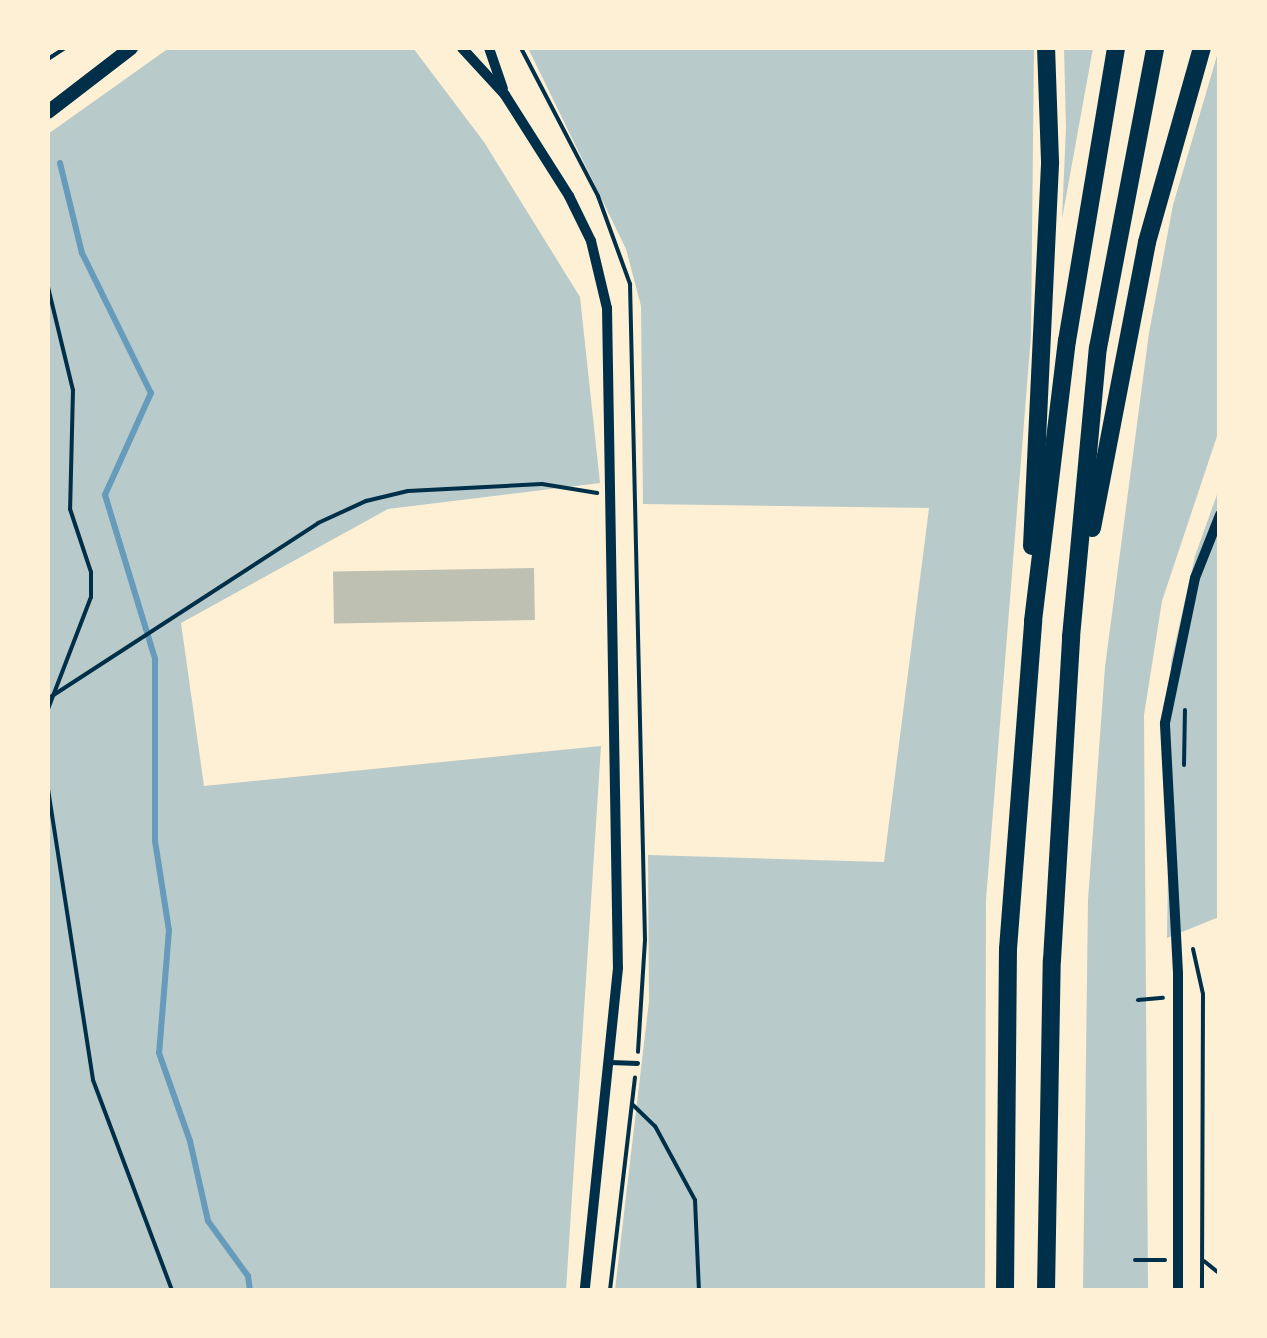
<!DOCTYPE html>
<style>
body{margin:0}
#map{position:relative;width:1267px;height:1338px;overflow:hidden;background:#fdf0d5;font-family:"DM Sans",sans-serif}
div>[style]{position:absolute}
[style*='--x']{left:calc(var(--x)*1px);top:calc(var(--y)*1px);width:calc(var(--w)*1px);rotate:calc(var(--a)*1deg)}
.green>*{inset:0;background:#b9caca}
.stream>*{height:6px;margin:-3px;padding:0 3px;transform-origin:3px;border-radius:3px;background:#669bbc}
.building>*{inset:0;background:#bec0b2;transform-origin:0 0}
.path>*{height:4px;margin:-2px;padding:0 2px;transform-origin:2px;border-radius:2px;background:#003049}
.service>*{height:5px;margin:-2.5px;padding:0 2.5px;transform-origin:2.5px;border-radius:2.5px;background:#003049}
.minor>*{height:10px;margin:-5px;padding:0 5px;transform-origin:5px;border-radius:5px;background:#003049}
.secondary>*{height:14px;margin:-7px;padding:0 7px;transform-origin:7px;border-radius:7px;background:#003049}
.motorway>*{height:18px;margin:-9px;padding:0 9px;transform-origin:9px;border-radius:9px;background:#003049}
span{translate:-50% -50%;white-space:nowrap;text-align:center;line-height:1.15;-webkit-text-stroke:8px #fdf0d5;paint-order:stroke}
.frame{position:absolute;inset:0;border:50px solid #fdf0d5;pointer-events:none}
</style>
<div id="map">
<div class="green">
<i style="clip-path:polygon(169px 48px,413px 48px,484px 142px,580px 297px,600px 483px,388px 509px,181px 623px,204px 786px,601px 746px,566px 1290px,48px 1290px,48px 134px)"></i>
<i style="clip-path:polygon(528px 48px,1034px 48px,1031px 335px,986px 900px,985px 1290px,615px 1290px,649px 1001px,648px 855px,884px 862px,929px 508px,643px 504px,641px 306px,626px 249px)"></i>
<i style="clip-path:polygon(1064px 48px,1093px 48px,1062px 219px,1066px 128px)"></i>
<i style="clip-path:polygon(1219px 49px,1219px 430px,1162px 601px,1144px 715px,1148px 1290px,1083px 1290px,1088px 900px,1105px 667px,1149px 333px,1173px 205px)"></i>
<i style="clip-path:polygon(1219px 489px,1219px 917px,1167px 938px,1171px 662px,1195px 556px)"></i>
</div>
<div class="stream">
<i style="--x:60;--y:163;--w:93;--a:76.3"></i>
<i style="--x:82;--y:253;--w:156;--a:63.8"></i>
<i style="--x:151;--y:393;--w:112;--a:114.3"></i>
<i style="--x:105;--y:495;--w:171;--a:73"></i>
<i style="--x:155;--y:659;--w:182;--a:90"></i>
<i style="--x:155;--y:841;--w:90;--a:81.1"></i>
<i style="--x:169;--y:930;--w:123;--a:94.6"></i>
<i style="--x:159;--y:1053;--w:93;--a:70.6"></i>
<i style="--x:190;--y:1141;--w:82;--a:77.3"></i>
<i style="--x:208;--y:1221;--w:68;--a:54"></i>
<i style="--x:248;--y:1276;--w:14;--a:82"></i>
</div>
<div class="building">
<i style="left:534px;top:568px;width:52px;height:201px;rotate:89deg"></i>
</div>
<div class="path">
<i style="--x:521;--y:48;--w:167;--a:62.5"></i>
<i style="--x:598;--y:196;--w:94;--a:70"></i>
<i style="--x:630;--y:284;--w:656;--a:88.69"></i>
<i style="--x:645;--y:940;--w:112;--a:93.6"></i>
<i style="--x:48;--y:59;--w:20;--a:-33"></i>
<i style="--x:48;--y:287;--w:106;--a:76.4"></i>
<i style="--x:73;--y:390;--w:119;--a:91.4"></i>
<i style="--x:70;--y:509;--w:66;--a:71.6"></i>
<i style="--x:91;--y:572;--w:25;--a:90"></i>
<i style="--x:91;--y:597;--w:120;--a:111"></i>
<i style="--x:52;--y:696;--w:317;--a:-33"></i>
<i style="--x:318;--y:523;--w:53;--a:-24.6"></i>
<i style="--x:366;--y:501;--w:43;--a:-13.4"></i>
<i style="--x:408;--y:491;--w:134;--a:-3"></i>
<i style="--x:542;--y:484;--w:56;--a:9.3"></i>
<i style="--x:1184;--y:765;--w:55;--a:-89"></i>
<i style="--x:48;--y:789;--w:294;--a:81.2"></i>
<i style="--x:93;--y:1080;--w:224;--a:69.4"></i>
<i style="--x:1193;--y:949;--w:46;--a:77.5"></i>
<i style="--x:1203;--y:994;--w:296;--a:90.2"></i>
<i style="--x:1138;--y:1000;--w:25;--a:-5"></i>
<i style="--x:633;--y:1105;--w:30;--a:44"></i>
<i style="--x:655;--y:1126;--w:84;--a:61.6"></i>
<i style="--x:695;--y:1200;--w:90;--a:87.5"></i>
<i style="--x:1135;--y:1260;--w:30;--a:0"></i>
<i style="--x:1204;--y:1261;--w:21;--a:39"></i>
<i style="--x:610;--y:1290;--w:214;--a:-83.3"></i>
</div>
<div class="service">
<i style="--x:610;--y:1062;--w:27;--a:2"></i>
</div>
<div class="minor">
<i style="--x:462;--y:48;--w:64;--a:47.5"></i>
<i style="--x:505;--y:95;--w:120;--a:57.6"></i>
<i style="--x:569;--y:196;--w:50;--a:63.9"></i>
<i style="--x:591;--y:241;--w:69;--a:76.6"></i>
<i style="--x:607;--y:308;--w:660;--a:89.05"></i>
<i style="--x:618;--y:968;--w:324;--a:95.9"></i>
<i style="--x:489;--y:48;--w:43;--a:71.1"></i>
<i style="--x:1178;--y:1290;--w:317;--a:-90"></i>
<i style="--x:1178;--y:973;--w:250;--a:-93"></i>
<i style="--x:1165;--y:723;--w:148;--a:-78.3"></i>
<i style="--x:1195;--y:578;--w:68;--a:-68.4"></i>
</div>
<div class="secondary">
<i style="--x:48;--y:112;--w:105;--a:-37.6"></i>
</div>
<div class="motorway">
<i style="--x:1092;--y:528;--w:291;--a:-79.1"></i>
<i style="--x:1147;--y:242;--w:202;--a:-74.2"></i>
<i style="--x:1032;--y:546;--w:385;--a:-87.3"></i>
<i style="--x:1050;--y:161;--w:113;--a:-92"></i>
<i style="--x:1005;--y:1290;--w:341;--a:-89.5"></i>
<i style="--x:1008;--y:949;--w:329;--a:-85.6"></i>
<i style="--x:1033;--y:621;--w:282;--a:-83.1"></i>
<i style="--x:1067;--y:341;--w:297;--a:-80.5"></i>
<i style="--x:1046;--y:1290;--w:330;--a:-89"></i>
<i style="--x:1052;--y:960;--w:324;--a:-86.6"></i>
<i style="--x:1071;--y:637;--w:290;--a:-84.7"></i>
<i style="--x:1098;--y:348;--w:305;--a:-79.2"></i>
</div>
<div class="frame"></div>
</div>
